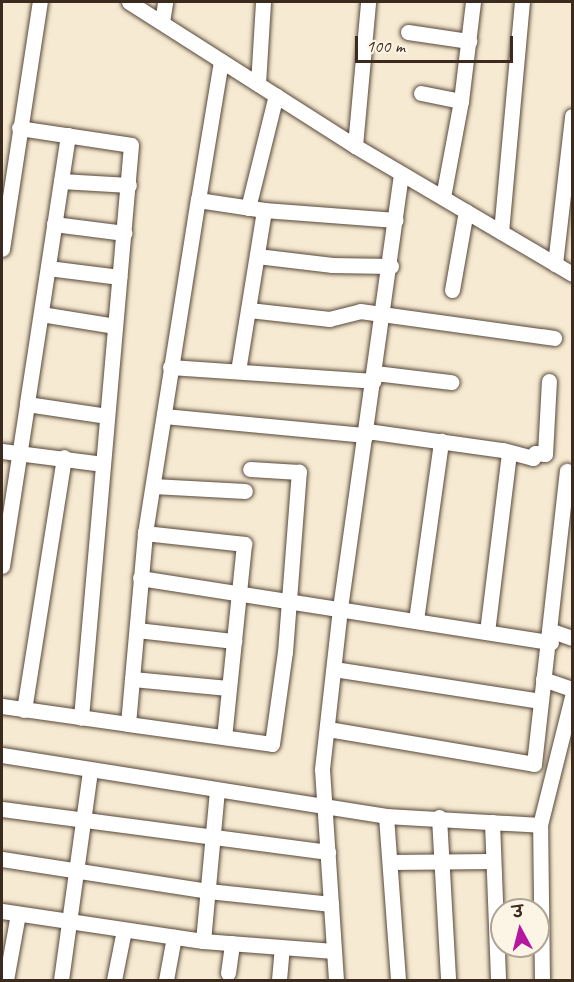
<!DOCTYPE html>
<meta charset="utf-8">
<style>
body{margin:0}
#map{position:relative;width:574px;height:982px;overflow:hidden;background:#f6ead2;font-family:Caveat,"Playpen Sans Deva",sans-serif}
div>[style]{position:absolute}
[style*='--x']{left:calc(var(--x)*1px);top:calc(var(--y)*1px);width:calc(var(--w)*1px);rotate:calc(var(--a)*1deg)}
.roads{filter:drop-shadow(0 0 2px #574739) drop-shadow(0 0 2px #574739)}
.minor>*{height:15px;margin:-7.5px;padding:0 7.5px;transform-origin:7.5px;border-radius:7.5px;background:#fff}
span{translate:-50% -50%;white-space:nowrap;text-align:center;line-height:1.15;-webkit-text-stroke:5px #fcf5e5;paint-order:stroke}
.frame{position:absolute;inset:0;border:3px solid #3b2a1e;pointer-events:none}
.north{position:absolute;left:490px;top:898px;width:60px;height:60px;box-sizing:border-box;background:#fcf5e5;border:2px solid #afa495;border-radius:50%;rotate:353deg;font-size:16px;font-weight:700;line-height:24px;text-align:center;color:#3b2a1e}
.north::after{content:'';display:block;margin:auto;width:21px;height:27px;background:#b5179e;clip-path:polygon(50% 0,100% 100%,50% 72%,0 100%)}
.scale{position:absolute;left:355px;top:36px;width:158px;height:27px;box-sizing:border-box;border:3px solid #3b2a1e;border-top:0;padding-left:8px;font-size:18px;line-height:21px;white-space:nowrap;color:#3b2a1e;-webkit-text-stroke:4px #fcf5e5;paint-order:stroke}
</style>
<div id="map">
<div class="roads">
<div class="minor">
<i style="--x:129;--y:2;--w:268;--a:32.5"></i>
<i style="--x:355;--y:146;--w:252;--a:30.5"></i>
<i style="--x:162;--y:22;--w:20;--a:-81"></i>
<i style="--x:408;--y:32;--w:62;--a:8.4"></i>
<i style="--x:258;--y:84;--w:82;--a:-86.5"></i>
<i style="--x:421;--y:93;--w:41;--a:11.3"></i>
<i style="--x:19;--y:128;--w:113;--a:8.6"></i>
<i style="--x:131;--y:145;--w:575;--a:94.99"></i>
<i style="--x:68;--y:135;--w:272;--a:98.7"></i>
<i style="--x:27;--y:404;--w:81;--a:8.5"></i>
<i style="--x:355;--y:146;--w:145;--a:-84.8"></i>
<i style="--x:61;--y:181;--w:68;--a:3.4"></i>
<i style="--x:443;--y:197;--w:98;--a:-79.4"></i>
<i style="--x:461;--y:101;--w:100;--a:-83.1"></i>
<i style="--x:198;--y:200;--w:141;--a:-80.6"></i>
<i style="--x:248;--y:208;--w:116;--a:-76.1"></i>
<i style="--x:54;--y:224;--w:71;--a:7.3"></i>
<i style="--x:501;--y:232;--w:231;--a:-84.8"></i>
<i style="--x:2;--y:249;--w:250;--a:-81.3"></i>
<i style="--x:257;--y:256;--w:76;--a:6.8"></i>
<i style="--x:332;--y:265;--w:59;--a:1"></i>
<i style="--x:555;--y:264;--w:149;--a:-83.4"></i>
<i style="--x:48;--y:268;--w:72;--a:7.2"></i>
<i style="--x:452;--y:290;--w:80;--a:-80"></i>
<i style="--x:249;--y:310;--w:81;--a:6.4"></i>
<i style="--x:329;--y:319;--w:32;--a:-14"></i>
<i style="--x:360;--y:311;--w:196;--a:7.9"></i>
<i style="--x:41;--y:314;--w:75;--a:9.2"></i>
<i style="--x:170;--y:367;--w:204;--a:3.9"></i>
<i style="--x:238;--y:371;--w:163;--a:-80.8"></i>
<i style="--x:375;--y:373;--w:77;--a:6.8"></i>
<i style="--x:164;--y:416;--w:203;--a:5.4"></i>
<i style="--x:367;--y:431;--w:137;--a:8"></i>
<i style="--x:503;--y:450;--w:31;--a:15"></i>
<i style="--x:533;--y:458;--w:5;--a:-68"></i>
<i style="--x:535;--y:453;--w:10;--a:6"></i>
<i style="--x:545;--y:454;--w:73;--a:-86.9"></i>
<i style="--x:2;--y:451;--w:102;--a:7.3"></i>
<i style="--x:153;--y:486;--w:92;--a:3.1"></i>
<i style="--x:145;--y:533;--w:100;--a:6.3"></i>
<i style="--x:244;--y:544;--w:194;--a:95.9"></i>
<i style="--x:2;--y:566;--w:164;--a:-81.2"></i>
<i style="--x:140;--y:578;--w:416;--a:8.9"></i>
<i style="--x:416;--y:620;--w:181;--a:-82"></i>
<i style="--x:137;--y:630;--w:98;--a:6.5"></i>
<i style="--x:552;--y:631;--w:21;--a:19"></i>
<i style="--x:487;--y:632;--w:179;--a:-83"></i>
<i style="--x:334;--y:669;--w:209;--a:8.8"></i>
<i style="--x:132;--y:679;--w:45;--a:95.1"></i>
<i style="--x:128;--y:724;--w:145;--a:7.9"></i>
<i style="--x:272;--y:744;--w:93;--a:-82"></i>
<i style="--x:285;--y:652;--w:181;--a:-85.6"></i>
<i style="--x:299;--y:472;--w:49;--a:-176.5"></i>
<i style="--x:543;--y:679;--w:31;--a:19"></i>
<i style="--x:228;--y:688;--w:96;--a:-174.6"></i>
<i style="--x:132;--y:679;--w:147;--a:-84.9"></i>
<i style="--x:145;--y:533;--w:337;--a:-81"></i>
<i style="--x:198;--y:200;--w:67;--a:8.6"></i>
<i style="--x:264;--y:210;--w:132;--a:4.3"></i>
<i style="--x:2;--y:706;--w:127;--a:8.1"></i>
<i style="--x:24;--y:710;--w:256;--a:-81"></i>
<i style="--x:328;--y:729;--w:209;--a:9.6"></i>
<i style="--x:534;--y:764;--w:295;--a:-83.6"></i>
<i style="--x:2;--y:755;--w:389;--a:9"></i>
<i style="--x:386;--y:816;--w:154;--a:3.3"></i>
<i style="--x:2;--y:809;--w:329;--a:7.5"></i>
<i style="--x:386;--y:816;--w:164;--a:85.8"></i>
<i style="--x:439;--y:817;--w:163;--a:86.8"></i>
<i style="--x:492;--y:822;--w:158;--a:87.8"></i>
<i style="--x:2;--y:859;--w:208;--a:8.8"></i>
<i style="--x:208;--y:891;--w:124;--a:6"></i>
<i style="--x:390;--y:862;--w:102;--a:-0.6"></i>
<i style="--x:2;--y:911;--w:203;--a:8.5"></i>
<i style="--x:203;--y:941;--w:131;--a:4.4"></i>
<i style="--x:203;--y:941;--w:152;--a:-84.7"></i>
<i style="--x:228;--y:973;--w:30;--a:-82"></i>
<i style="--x:6;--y:980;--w:67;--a:-79.7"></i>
<i style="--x:61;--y:980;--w:212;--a:-82.1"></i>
<i style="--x:114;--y:980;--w:51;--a:-78.7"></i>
<i style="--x:166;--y:980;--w:44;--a:-79.5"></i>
<i style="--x:279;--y:980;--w:32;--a:-85"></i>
<i style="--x:336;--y:980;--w:211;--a:-93.8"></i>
<i style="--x:322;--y:769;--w:162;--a:-83.6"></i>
<i style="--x:340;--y:608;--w:438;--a:-82"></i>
<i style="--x:542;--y:980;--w:155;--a:-90.7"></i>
<i style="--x:540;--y:825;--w:132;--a:-76"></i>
</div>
</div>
<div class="frame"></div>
<div class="north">उ</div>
<div class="scale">100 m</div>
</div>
